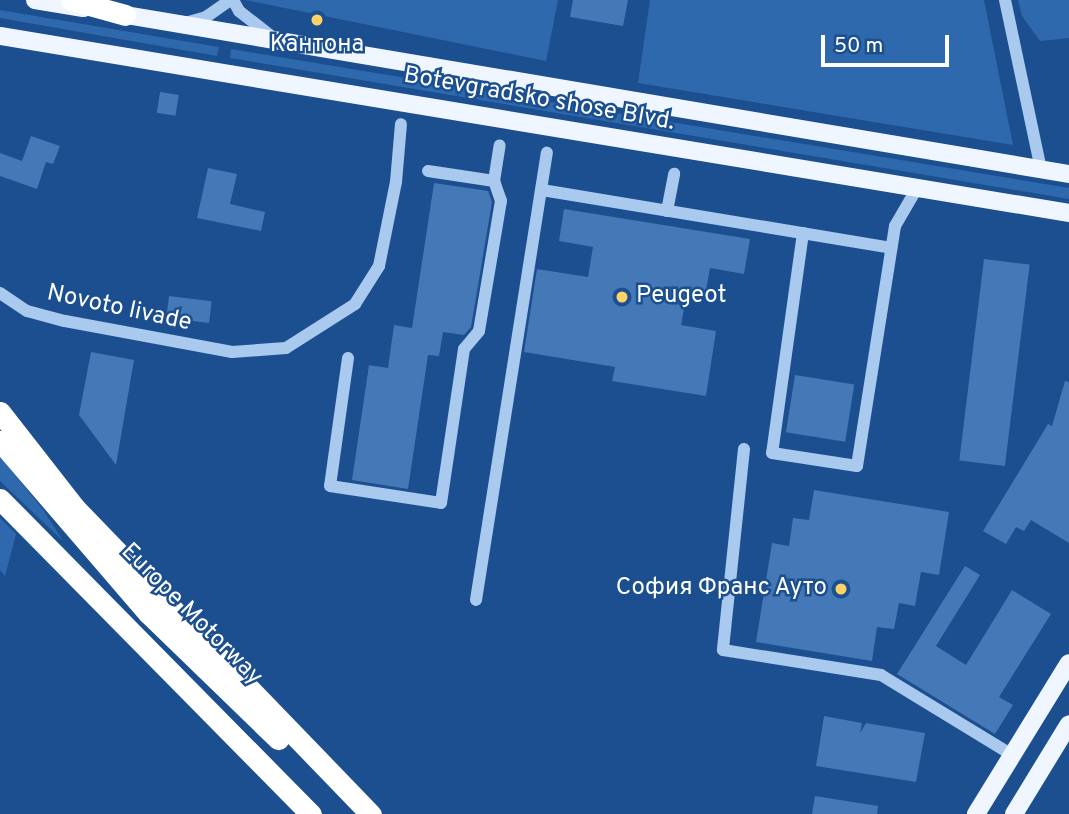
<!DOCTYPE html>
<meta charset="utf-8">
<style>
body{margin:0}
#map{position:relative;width:1069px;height:814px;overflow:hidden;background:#1b4f8f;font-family:Overpass,sans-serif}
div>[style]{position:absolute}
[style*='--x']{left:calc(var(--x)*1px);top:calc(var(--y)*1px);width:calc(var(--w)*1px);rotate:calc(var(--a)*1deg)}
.green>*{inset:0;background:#2e69ad}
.building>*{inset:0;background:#4478b7;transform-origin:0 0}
.minor>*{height:12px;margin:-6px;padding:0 6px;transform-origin:6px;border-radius:6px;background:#a9c9ee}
.major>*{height:18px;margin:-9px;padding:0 9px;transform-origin:9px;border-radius:9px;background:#f0f6ff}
.highway>*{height:21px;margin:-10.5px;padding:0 10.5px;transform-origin:10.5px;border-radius:10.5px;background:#fff}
.dots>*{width:19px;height:19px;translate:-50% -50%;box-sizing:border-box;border:4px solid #1b4f8f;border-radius:50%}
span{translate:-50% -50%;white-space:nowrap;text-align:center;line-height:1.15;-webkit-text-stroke:5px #1b4f8f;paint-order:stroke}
.poi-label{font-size:24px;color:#fff}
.left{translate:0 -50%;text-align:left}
.right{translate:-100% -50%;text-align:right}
.street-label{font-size:24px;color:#fff}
.scale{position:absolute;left:821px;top:35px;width:128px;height:32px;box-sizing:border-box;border:4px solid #fff;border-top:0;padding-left:9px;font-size:21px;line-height:24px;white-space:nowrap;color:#fff;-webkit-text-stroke:5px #1b4f8f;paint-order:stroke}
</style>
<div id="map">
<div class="green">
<i style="clip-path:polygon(245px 0,558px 0,546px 61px)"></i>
<i style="clip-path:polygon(650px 0,984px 0,1013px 145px,638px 83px)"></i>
<i style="clip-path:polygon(1018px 0,1069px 0,1069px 38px,1040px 41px,1022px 16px)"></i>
<i style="clip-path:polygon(0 10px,219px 47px,217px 56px,0 18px)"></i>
<i style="clip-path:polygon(231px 49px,1069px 188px,1069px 199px,230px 58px)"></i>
<i style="clip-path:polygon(0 456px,44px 511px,63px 541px,0 481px)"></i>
<i style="clip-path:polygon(0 518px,16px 534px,5px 576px,0 570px)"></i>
</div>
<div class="building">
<i style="clip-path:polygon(573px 0,628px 0,623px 26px,570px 17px)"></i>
<i style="left:160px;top:92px;width:19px;height:21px;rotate:9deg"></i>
<i style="clip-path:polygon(31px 136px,60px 146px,53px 164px,46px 162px,37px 189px,0 176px,0 153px,22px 161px)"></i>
<i style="clip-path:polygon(208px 168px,237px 174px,230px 204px,265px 212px,261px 231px,197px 218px)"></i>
<i style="clip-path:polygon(434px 183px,488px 191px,492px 202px,471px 327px,464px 335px,443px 332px,439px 356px,428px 355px,408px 489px,352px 480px,369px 365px,388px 368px,394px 325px,412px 328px)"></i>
<i style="clip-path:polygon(564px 209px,750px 239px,744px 274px,710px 268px,705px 296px,687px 293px,681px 325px,716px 331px,706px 396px,612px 381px,615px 367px,524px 352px,537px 269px,588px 277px,593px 247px,559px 241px)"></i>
<i style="left:984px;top:259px;width:46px;height:203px;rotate:7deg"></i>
<i style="left:169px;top:296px;width:43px;height:22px;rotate:7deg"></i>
<i style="clip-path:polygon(91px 352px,134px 360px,116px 465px,79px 415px)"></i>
<i style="left:795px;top:375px;width:60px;height:58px;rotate:9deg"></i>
<i style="clip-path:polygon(1065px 381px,1069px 382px,1069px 543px,1031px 520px,1024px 531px,1016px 527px,1006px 544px,983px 531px,1048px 424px,1052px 426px)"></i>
<i style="clip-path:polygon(814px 490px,949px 512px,939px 575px,921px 572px,915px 606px,899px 603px,894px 629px,877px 627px,872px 661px,756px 642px,772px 543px,789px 546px,793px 518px,809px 520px)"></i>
<i style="clip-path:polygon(965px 566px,980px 575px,936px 646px,966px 665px,1012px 590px,1051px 614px,999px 697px,1013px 705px,995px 734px,897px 674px)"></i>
<i style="clip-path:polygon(824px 716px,862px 723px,860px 733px,866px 723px,925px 733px,916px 782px,816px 766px)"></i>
<i style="clip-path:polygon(815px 796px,878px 806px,877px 814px,812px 814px)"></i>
</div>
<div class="minor">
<i style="--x:233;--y:0;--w:13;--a:61"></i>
<i style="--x:239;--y:11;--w:39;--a:38"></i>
<i style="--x:1005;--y:0;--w:173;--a:78"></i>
<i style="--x:185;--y:23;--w:22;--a:-16"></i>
<i style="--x:206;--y:17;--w:29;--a:-35"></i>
<i style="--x:428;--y:171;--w:67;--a:8.6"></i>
<i style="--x:494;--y:181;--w:36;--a:-81"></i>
<i style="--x:542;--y:190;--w:354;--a:9.4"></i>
<i style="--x:667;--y:211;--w:38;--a:-79"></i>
<i style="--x:803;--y:233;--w:222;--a:98"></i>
<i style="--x:772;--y:453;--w:86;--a:8.7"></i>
<i style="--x:857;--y:466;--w:243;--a:-81"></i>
<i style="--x:895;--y:226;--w:44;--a:-59.9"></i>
<i style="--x:0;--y:293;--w:32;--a:34"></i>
<i style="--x:27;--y:311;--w:39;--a:15"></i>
<i style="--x:65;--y:321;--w:170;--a:10.5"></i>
<i style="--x:232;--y:352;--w:54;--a:-4.2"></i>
<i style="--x:286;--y:348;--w:82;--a:-32.5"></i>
<i style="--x:355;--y:304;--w:45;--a:-57.7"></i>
<i style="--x:379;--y:266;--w:86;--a:-78.6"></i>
<i style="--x:396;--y:182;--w:58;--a:-85.1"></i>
<i style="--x:348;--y:358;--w:129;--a:98"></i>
<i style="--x:330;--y:486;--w:112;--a:8.7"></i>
<i style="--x:441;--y:503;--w:156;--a:-81.5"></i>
<i style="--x:464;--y:349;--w:23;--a:-50"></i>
<i style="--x:479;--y:331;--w:132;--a:-80.4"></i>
<i style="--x:501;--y:201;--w:21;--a:-109"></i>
<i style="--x:744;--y:449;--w:202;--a:96"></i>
<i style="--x:723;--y:650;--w:160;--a:9"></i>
<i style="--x:881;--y:675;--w:153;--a:31.4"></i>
<i style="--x:476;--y:600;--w:453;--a:-81"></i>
</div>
<div class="major">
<i style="--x:35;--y:0;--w:49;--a:9.5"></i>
<i style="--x:114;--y:13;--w:968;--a:9.57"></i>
<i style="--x:0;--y:36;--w:1084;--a:9.4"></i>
<i style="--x:976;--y:814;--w:177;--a:-58.4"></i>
<i style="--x:1014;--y:814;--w:105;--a:-58.6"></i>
</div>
<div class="highway">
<i style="--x:71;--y:0;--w:56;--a:15.5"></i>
<i style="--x:0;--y:412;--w:122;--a:52"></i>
<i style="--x:75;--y:508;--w:426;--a:46"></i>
<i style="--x:0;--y:441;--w:228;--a:49.3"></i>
<i style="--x:149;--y:614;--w:180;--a:44.1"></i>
<i style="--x:0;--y:499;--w:443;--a:45.4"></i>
</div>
<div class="dots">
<i style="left:317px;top:20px;background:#ffd166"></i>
<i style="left:622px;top:297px;background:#ffd166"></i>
<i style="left:841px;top:589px;background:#ffd166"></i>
</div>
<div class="poi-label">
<span style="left:317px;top:46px">Кантона</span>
<span class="left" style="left:636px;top:297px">Peugeot</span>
<span class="right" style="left:827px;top:589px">София Франс Ауто</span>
</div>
<div class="street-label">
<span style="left:539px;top:100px;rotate:10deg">Botevgradsko shose Blvd.</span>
<span style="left:119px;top:309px;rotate:12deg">Novoto livade</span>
<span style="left:191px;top:615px;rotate:45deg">Europe Motorway</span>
</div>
<div class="scale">50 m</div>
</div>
